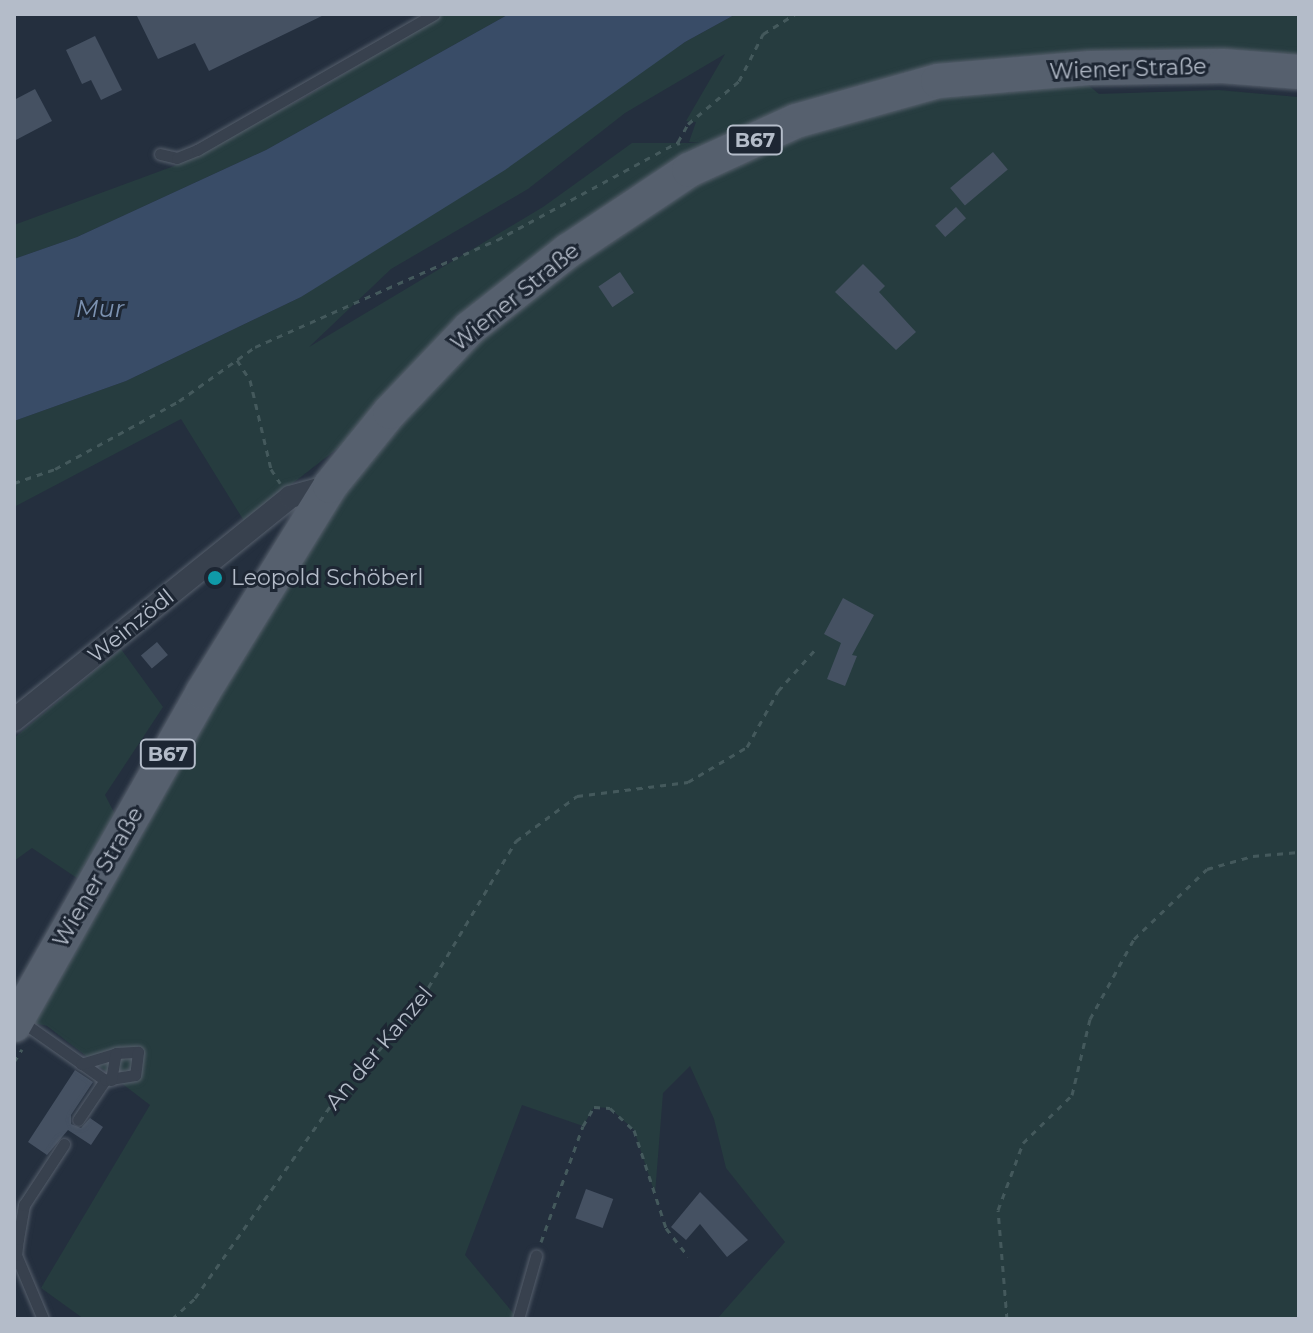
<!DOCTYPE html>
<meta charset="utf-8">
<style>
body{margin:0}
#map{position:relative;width:1313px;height:1333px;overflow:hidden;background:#242f3e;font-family:Montserrat,sans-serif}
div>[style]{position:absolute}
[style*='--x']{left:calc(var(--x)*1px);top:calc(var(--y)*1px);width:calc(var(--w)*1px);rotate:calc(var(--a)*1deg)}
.green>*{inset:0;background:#263c3f}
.water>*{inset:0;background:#394c67}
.building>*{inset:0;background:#455162;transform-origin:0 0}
.path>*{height:3px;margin-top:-1.5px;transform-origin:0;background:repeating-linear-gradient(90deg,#44595c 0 6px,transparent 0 12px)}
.roads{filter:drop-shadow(0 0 2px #565f6c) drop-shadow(0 0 2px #565f6c)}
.service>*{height:11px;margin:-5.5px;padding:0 5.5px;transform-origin:5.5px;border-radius:5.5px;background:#38414e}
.minor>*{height:22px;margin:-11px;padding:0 11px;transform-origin:11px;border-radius:11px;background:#38414e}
.primary>*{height:34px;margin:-17px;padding:0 17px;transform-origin:17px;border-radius:17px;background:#56606e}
.dots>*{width:22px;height:22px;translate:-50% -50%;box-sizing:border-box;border:4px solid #1d2633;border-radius:50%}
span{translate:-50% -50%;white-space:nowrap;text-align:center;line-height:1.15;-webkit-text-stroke:6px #1d2633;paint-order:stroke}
.shield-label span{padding:2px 6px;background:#1d2633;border:2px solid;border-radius:6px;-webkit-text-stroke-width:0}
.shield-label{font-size:20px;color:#b4bcc9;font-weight:700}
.street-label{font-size:22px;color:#b4bcc9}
.poi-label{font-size:22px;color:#b4bcc9}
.left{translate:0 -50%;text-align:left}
.water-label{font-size:24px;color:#7c92b1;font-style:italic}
.frame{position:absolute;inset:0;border:16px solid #b4bcc9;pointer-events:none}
</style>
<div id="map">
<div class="green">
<i style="clip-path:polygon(443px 14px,509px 14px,266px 150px,77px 237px,14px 259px,14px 225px,174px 166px,307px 96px)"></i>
<i style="clip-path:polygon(evenodd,736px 14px,1299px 14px,1299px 56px,1129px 53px,747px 131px,244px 521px,181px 419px,14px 507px,14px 421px,126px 381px,301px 297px,685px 42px,736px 14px,725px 54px,686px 121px,696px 122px,689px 142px,702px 143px,632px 143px,543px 207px,309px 347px,391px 269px,528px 189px,625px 113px,725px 54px)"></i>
<i style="clip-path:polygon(1088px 85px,1099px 94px,1219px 90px,1299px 97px,1299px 1319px,717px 1319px,785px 1242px,726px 1168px,714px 1119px,690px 1066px,663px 1093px,655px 1194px,634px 1130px,610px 1108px,594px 1107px,583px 1126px,522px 1105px,465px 1255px,518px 1319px,84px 1319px,41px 1288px,150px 1105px,47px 1026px,18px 1019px,390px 412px,568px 251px,855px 92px)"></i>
<i style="clip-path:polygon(121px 649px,163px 707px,105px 795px,117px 818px,83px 882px,32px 848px,14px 861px,14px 738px)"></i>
</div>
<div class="water">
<i style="clip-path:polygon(509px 14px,736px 14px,685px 42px,505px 170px,301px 297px,126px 381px,14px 421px,14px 259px,77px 237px,266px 150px)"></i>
</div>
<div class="building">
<i style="clip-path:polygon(136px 14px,326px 14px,209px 71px,195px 43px,158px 59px)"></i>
<i style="clip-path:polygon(95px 36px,122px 90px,101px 100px,91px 80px,82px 84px,66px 50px)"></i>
<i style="clip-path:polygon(35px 89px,52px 121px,14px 141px,14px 100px)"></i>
<i style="left:993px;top:152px;width:23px;height:56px;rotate:50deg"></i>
<i style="left:956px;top:207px;width:15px;height:28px;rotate:48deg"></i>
<i style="clip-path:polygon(863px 264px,885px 286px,879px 292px,916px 332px,896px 350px,835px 292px)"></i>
<i style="left:620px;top:272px;width:25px;height:26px;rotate:56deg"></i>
<i style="clip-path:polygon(843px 598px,874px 615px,852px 655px,857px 656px,845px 686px,827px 679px,841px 643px,824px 634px)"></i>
<i style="left:157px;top:642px;width:17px;height:21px;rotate:50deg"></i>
<i style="clip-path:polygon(75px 1070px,93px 1082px,71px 1115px,71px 1124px,81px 1128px,90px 1118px,103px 1127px,91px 1145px,68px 1130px,47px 1155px,28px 1142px)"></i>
<i style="left:586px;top:1189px;width:29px;height:31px;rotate:20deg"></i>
<i style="clip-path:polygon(700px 1192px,748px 1240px,727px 1257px,700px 1224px,686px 1240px,671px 1227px)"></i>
</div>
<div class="path">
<i style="--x:678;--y:142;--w:21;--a:-61"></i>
<i style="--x:688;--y:124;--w:67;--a:-40.1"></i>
<i style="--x:739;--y:81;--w:53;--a:-62.9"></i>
<i style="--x:763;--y:34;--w:38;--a:-32"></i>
<i style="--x:237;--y:360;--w:24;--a:57"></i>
<i style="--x:250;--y:380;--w:91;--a:76.7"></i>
<i style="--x:271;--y:469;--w:17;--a:57"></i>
<i style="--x:14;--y:483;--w:43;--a:-18.9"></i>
<i style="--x:55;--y:469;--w:141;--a:-28.7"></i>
<i style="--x:179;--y:401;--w:93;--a:-35.4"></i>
<i style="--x:255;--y:347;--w:265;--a:-23.9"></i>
<i style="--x:497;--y:240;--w:206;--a:-28.4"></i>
<i style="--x:678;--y:142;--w:3;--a:72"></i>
<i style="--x:14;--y:1062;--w:15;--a:-58"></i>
<i style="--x:541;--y:1242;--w:123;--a:-70.1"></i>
<i style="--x:583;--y:1126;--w:22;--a:-60"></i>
<i style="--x:594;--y:1107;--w:16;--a:4"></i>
<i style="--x:610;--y:1108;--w:33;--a:43"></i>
<i style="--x:634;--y:1130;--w:103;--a:71.9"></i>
<i style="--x:666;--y:1228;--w:36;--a:52"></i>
<i style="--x:172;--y:1319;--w:31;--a:-42"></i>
<i style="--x:195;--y:1298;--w:236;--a:-54.8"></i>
<i style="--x:331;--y:1105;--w:129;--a:-48.8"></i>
<i style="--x:416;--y:1008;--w:195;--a:-59.1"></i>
<i style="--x:516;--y:841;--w:76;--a:-36.4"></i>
<i style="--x:577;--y:796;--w:112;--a:-7.2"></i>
<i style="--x:688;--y:782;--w:69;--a:-30.7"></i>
<i style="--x:747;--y:747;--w:64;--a:-61"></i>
<i style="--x:778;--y:691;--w:54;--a:-48"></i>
<i style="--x:1007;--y:1319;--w:109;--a:-94.7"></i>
<i style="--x:998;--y:1210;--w:72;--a:-69.5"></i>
<i style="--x:1023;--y:1143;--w:69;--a:-44.4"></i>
<i style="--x:1072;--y:1095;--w:78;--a:-76.7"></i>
<i style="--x:1090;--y:1019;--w:91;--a:-61.2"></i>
<i style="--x:1134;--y:939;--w:101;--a:-43.8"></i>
<i style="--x:1207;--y:869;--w:48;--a:-15.8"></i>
<i style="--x:1253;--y:856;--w:46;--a:-5"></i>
</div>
<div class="roads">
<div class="service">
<i style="--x:160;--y:154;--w:17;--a:13"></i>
<i style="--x:177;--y:158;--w:22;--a:-22"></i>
<i style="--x:197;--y:150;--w:273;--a:-29.8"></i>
<i style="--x:21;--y:1021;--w:103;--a:35.1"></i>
<i style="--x:105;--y:1080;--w:48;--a:124"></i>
<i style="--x:81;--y:1064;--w:37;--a:-17"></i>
<i style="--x:116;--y:1053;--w:22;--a:-3"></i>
<i style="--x:138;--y:1052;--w:23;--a:97"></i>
<i style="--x:135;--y:1075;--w:30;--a:171"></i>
<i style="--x:111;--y:1080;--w:27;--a:-80"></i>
<i style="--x:43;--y:1319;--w:69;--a:-112.9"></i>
<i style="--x:16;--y:1255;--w:16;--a:-83"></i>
<i style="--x:18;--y:1239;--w:35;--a:-80"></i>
<i style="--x:24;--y:1205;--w:73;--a:-56.7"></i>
<i style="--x:518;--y:1319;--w:66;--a:-74.1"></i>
</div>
<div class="minor">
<i style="--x:14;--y:720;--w:355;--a:-38.9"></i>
<i style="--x:290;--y:497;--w:41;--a:-15.4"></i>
</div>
<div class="primary">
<i style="--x:14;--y:1025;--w:383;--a:-60.4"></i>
<i style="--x:203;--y:692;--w:242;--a:-58.3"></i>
<i style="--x:330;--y:486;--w:95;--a:-51"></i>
<i style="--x:390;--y:412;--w:116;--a:-46.4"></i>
<i style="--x:470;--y:328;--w:125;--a:-38.2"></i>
<i style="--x:568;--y:251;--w:146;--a:-33.8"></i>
<i style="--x:689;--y:170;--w:118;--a:-24.6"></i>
<i style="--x:796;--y:121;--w:148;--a:-15.7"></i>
<i style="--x:938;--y:81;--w:153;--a:-4.9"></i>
<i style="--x:1090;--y:68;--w:133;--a:-0.9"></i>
<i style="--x:1223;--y:66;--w:76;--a:4.5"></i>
</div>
</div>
<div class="dots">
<i style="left:215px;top:578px;background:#0f9aa8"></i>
</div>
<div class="shield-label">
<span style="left:755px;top:140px">B67</span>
<span style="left:168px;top:754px">B67</span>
</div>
<div class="street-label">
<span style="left:1128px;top:69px;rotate:-2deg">Wiener Straße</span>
<span style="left:515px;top:297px;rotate:-39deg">Wiener Straße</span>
<span style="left:131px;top:626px;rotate:-39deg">Weinzödl</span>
<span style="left:98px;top:877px;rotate:-60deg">Wiener Straße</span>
<span style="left:379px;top:1048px;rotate:-50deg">An der Kanzel</span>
</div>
<div class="poi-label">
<span class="left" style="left:231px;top:578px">Leopold Schöberl</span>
</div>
<div class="water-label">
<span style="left:100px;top:309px">Mur</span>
</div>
<div class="frame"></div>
</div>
